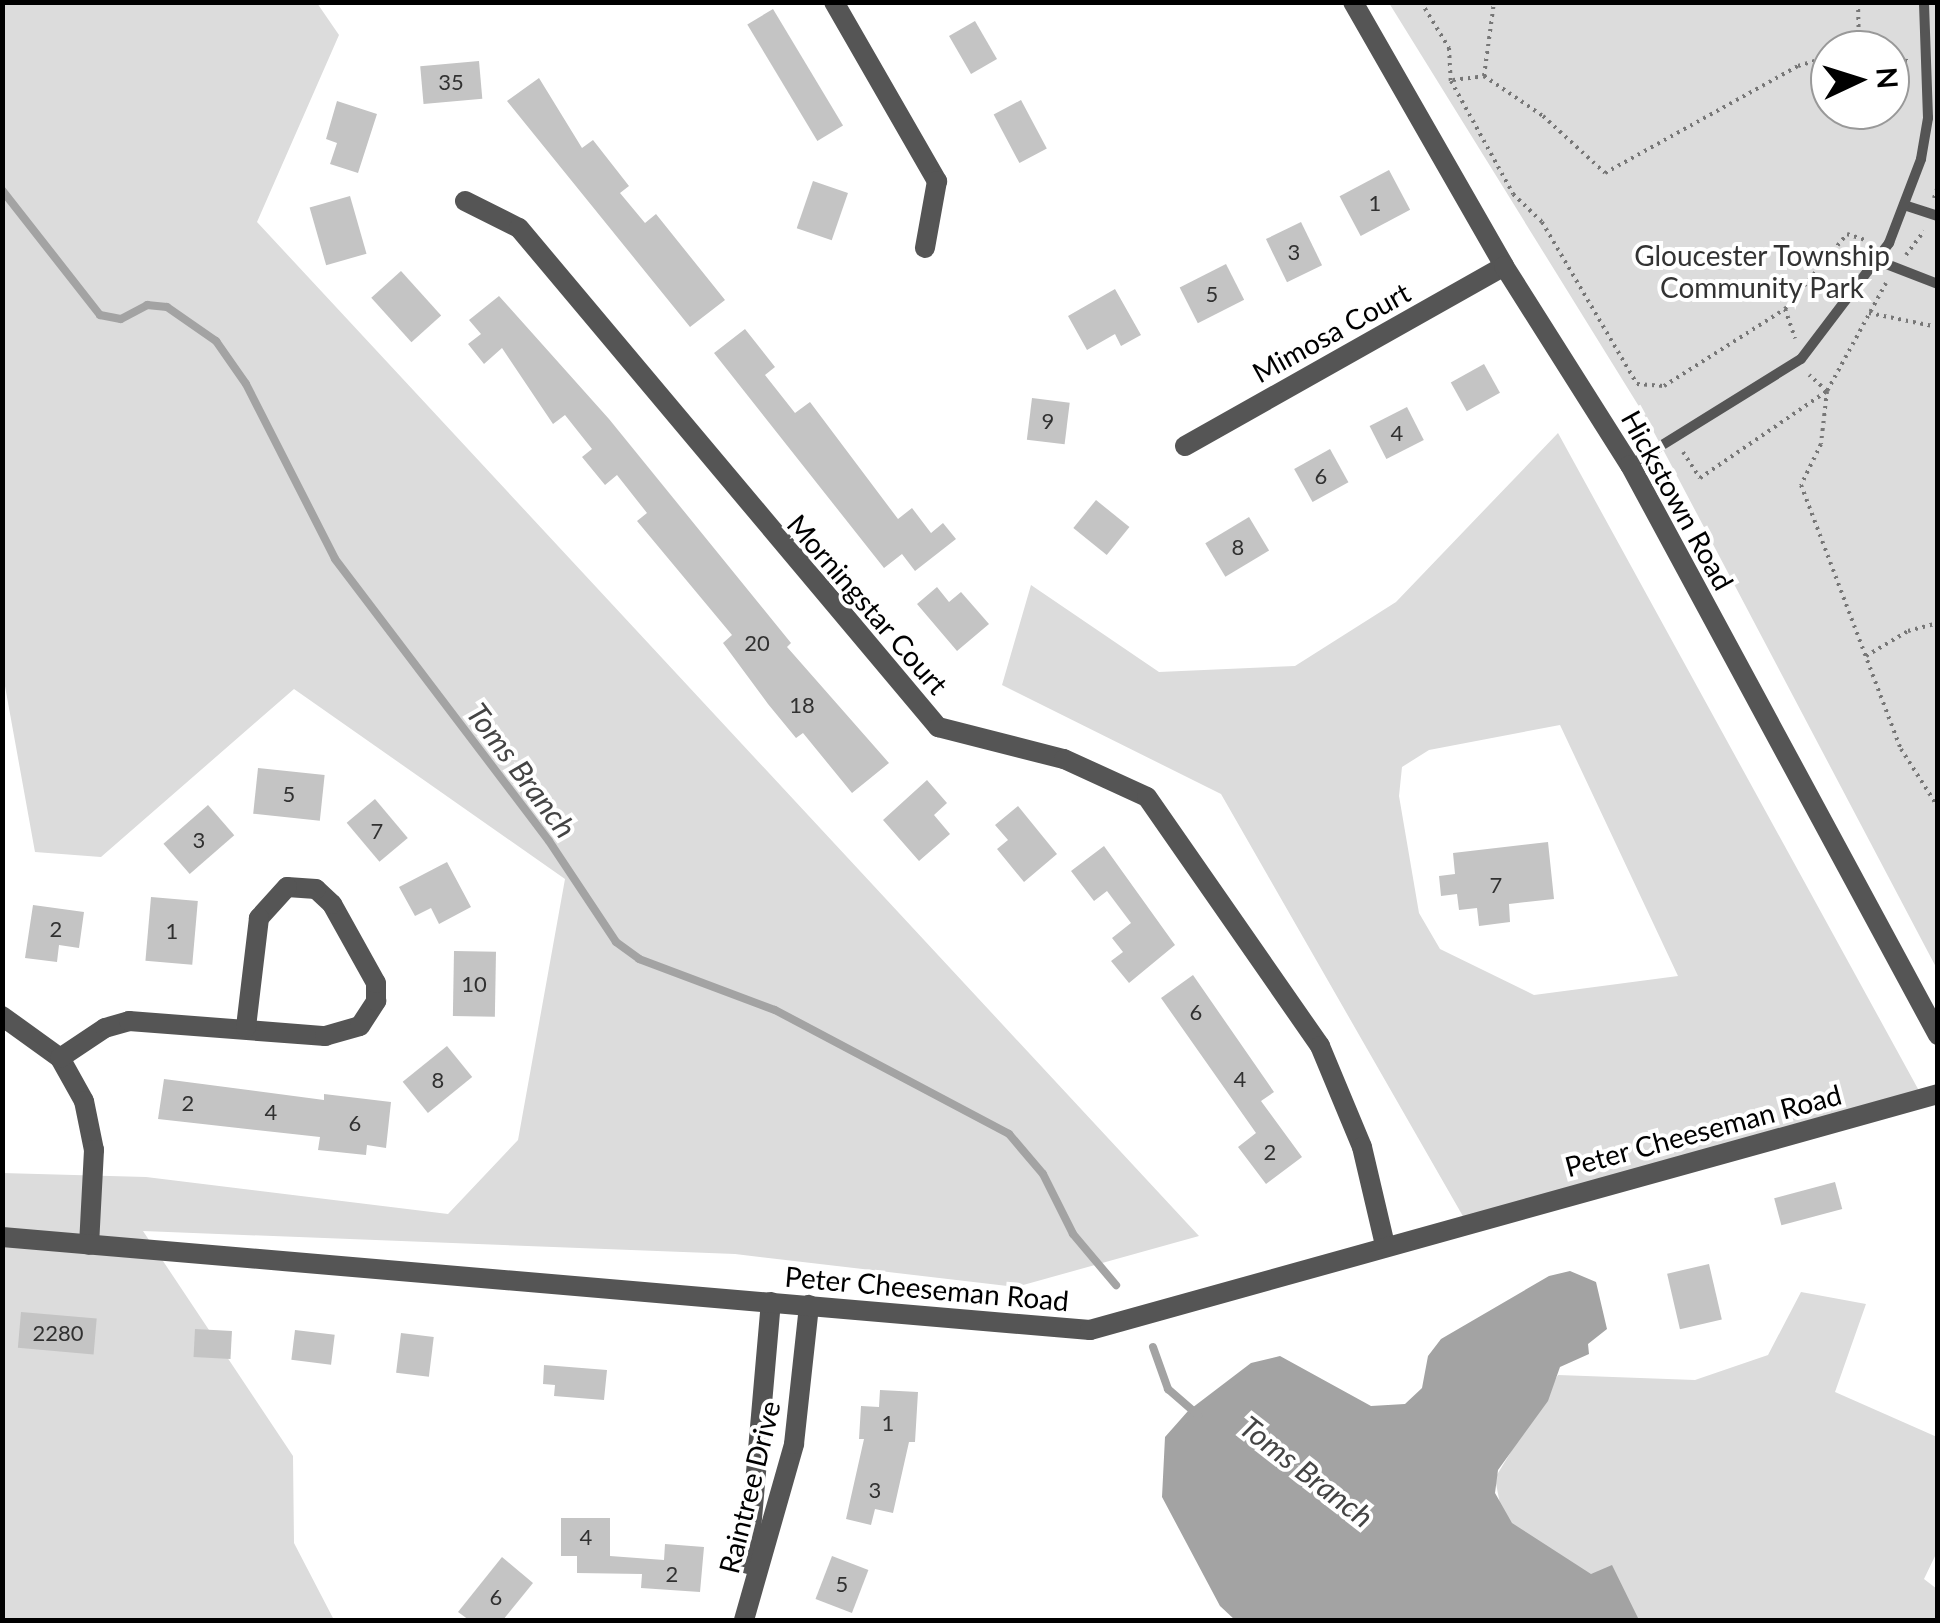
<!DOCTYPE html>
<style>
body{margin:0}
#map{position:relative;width:1940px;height:1623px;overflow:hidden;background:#fff;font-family:Lato,sans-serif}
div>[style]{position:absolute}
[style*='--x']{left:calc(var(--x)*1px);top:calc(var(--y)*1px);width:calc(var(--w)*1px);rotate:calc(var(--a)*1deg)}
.green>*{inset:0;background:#dcdcdc}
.water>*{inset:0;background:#a3a3a3}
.stream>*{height:8px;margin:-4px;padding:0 4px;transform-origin:4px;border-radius:4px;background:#a3a3a3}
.building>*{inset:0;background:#c4c4c4;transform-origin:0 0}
.path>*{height:4px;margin-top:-2px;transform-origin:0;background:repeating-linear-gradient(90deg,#777 0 2.5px,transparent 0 7.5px)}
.service>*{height:10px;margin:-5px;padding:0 5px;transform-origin:5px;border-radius:5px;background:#555}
.minor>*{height:20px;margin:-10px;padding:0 10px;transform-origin:10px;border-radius:10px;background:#555}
.tertiary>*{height:20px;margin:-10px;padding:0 10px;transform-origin:10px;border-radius:10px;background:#555}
span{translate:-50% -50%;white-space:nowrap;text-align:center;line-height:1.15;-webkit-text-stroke:8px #fff;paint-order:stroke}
.number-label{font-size:22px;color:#313131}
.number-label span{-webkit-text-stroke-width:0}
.park-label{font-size:28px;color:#333}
.street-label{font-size:28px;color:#000}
.water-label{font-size:30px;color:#444;font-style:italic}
.frame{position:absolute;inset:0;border:5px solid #000;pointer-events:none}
.north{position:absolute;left:1810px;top:30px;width:100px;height:100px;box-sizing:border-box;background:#fff;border:2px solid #999;border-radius:50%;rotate:86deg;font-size:28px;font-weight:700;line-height:40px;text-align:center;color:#000}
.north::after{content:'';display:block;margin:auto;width:35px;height:45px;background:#000;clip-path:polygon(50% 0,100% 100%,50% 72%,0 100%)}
</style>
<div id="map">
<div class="green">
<i style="clip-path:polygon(3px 3px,317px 3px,339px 35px,257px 222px,1199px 1236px,1016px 1287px,735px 1254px,143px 1231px,293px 1456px,294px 1543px,334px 1620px,3px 1620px,2px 1173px,146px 1177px,448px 1214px,518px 1140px,565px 879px,294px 689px,101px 857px,35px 852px,3px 675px)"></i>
<i style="clip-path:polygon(evenodd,1389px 3px,1937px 3px,1937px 969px,1648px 421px,1389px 3px,1830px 50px,1890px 50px,1890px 110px,1830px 110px,1830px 50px)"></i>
<i style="clip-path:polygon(evenodd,1558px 433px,1923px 1098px,1468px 1225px,1221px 794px,1002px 685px,1031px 585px,1159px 672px,1295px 666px,1396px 602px,1558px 433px,1560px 725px,1678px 976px,1534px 995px,1440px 949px,1419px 913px,1399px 796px,1402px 767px,1429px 750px,1560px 725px)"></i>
<i style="clip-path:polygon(1801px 1292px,1866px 1304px,1835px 1392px,1937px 1437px,1937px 1552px,1924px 1579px,1937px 1589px,1937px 1620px,1616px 1620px,1505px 1531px,1495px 1478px,1558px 1375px,1695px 1380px,1768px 1355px)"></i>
</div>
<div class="water">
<i style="clip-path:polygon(1570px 1271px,1596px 1282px,1607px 1329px,1588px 1344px,1589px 1354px,1560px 1367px,1548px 1401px,1498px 1470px,1495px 1493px,1512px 1523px,1591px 1574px,1612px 1565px,1639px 1620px,1235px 1620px,1220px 1606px,1162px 1497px,1165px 1437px,1188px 1411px,1251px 1363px,1280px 1356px,1371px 1406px,1405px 1404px,1422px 1388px,1428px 1356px,1441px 1339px,1549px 1276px)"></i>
</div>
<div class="stream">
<i style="--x:2;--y:190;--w:159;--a:51.9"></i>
<i style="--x:100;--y:315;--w:21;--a:11"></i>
<i style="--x:121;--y:319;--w:30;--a:-28"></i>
<i style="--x:147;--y:305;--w:20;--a:6"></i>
<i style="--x:167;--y:307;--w:60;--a:34.8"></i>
<i style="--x:216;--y:341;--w:52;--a:55.1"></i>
<i style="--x:246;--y:384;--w:196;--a:63"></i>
<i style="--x:335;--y:559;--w:354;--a:52.8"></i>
<i style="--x:549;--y:841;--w:121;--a:56.4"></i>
<i style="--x:616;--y:942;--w:29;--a:36"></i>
<i style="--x:639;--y:959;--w:145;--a:20.6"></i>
<i style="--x:775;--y:1010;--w:265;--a:27.9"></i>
<i style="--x:1009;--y:1134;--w:52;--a:49.6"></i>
<i style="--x:1043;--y:1174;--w:67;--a:63.4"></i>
<i style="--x:1073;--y:1234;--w:67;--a:49.9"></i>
<i style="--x:1153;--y:1347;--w:45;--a:70.3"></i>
<i style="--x:1168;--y:1389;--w:40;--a:41"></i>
</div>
<div class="building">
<i style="left:773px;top:9px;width:136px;height:30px;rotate:59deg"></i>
<i style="left:975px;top:21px;width:44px;height:30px;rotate:60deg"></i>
<i style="left:479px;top:61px;width:38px;height:59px;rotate:85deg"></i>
<i style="clip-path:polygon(539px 78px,582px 148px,593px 140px,629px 186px,620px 193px,645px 223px,656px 214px,725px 300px,690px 327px,507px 101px)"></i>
<i style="left:1021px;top:100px;width:55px;height:31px;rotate:62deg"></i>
<i style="clip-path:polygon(337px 101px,377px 114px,358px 173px,330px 164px,337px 143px,326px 139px)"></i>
<i style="left:1389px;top:170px;width:45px;height:56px;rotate:62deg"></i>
<i style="left:813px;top:181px;width:37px;height:50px;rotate:19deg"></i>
<i style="left:350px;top:196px;width:60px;height:42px;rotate:74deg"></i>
<i style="left:1301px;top:222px;width:48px;height:39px;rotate:64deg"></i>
<i style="left:1226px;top:264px;width:40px;height:52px;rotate:63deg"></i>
<i style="left:401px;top:271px;width:60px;height:40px;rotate:48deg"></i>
<i style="clip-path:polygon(1115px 289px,1141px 335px,1121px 346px,1115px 334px,1087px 350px,1068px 316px)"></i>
<i style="clip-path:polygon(499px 296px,609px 419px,791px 643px,787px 647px,889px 763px,852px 793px,803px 733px,796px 738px,768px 704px,723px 643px,732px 635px,637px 521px,647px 513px,617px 475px,605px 485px,582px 457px,592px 449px,565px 415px,553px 424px,502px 348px,484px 364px,468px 344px,481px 334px,469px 320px)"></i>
<i style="clip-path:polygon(745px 329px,775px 367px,765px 375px,795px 413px,810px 402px,898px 519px,912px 508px,931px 533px,943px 523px,956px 539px,915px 571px,902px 554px,884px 568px,714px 353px)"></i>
<i style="left:1484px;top:364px;width:33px;height:38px;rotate:61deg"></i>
<i style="left:1032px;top:398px;width:38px;height:42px;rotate:7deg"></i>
<i style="left:1407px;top:407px;width:37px;height:42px;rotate:63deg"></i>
<i style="left:1330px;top:449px;width:38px;height:41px;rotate:61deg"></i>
<i style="left:1096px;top:500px;width:43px;height:36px;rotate:39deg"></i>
<i style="left:1249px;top:517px;width:39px;height:51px;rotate:59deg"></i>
<i style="clip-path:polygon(937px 587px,949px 602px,961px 592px,989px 624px,957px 651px,917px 604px)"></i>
<i style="left:258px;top:768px;width:67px;height:46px;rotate:6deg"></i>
<i style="clip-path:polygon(927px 780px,947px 803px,934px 815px,950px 834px,919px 861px,883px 820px)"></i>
<i style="left:375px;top:799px;width:51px;height:37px;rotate:50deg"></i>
<i style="left:208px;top:805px;width:40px;height:59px;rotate:49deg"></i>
<i style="clip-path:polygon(1018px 806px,1057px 854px,1024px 882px,997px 849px,1008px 840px,995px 825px)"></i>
<i style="clip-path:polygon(1548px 842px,1554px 899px,1509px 904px,1510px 922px,1479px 926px,1477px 908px,1459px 910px,1457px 894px,1441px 896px,1439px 876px,1455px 874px,1453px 853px)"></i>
<i style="clip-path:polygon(1104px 846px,1175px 945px,1129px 983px,1111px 961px,1123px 952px,1112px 938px,1131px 923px,1107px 891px,1094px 901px,1071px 871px)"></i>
<i style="clip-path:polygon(447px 862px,471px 907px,439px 924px,431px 908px,415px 916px,399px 887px)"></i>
<i style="left:151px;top:897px;width:47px;height:64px;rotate:5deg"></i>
<i style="clip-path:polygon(33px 905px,84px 912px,79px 948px,59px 945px,57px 962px,25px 958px)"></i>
<i style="left:454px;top:951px;width:42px;height:65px;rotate:1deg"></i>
<i style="clip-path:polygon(1193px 975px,1274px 1092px,1261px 1101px,1302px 1157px,1266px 1184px,1238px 1147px,1256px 1133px,1161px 998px)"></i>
<i style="left:447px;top:1046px;width:40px;height:57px;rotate:51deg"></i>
<i style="clip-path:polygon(164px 1079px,324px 1100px,324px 1094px,391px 1102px,386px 1148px,367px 1145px,366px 1155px,318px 1150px,320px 1137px,158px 1119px)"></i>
<i style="left:1835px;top:1182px;width:28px;height:63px;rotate:75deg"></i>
<i style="left:1709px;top:1264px;width:57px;height:43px;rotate:77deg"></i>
<i style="left:21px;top:1312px;width:76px;height:36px;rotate:5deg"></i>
<i style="left:195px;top:1329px;width:37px;height:28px;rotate:3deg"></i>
<i style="left:295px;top:1330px;width:40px;height:30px;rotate:7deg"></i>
<i style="left:401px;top:1333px;width:33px;height:40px;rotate:7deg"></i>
<i style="clip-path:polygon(544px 1365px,607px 1370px,604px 1400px,554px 1396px,555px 1385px,543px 1384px)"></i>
<i style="clip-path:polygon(880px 1390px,918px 1392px,915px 1442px,909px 1442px,893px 1513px,875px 1509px,871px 1525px,846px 1519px,864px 1439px,859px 1439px,861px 1406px,879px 1407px)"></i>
<i style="clip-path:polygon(561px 1518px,610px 1518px,610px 1556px,664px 1560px,665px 1544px,704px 1547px,700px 1592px,641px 1588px,642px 1574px,577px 1573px,577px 1556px,561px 1556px)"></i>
<i style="left:832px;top:1556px;width:39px;height:46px;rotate:21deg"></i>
<i style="clip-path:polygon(502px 1557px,533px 1583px,503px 1620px,469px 1620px,458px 1612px)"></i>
</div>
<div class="path">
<i style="--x:1421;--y:2;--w:54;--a:58.7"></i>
<i style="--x:1449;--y:48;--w:33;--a:87"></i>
<i style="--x:1451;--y:81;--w:129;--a:61.2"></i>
<i style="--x:1513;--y:194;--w:40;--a:44"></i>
<i style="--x:1542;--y:222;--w:188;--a:59.6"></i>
<i style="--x:1637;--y:384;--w:27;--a:4"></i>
<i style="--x:1664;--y:386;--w:143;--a:-32.5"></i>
<i style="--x:1785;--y:309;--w:97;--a:-50.4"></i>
<i style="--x:1847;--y:234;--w:22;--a:18"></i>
<i style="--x:1858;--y:2;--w:48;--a:88.8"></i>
<i style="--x:1890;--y:60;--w:18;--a:3"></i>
<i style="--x:1484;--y:76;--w:75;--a:-82.3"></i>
<i style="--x:1453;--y:80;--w:31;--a:-7"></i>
<i style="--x:1484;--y:76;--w:71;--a:34.1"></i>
<i style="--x:1543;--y:116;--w:84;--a:42.6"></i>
<i style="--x:1605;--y:173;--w:221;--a:-29"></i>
<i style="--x:1798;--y:66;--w:34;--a:-17"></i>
<i style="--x:1934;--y:198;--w:13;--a:-72"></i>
<i style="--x:1906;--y:255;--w:30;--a:-53"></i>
<i style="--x:1886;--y:283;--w:123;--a:118.6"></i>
<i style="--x:1827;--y:391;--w:53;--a:96.5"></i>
<i style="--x:1821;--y:444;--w:46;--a:116"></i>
<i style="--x:1801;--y:485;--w:282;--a:69.3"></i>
<i style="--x:1901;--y:749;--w:69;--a:57.5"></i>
<i style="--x:1785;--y:309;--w:31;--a:71"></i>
<i style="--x:1869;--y:313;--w:70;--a:11.5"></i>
<i style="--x:1683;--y:452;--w:31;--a:57"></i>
<i style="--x:1700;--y:478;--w:154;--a:-34.4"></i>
<i style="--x:1827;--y:391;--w:24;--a:-138"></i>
<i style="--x:1866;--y:656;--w:49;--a:-30.8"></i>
<i style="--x:1908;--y:631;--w:31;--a:-15"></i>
</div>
<div class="service">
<i style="--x:1904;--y:205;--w:36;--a:18"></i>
<i style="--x:1876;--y:260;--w:66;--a:21.2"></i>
<i style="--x:1630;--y:465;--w:201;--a:-31.8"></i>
<i style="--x:1801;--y:359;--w:146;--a:-52.8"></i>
<i style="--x:1889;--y:243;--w:90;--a:-69.1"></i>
<i style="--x:1921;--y:159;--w:42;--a:-80.3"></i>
<i style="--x:1928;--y:118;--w:116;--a:-92"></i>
</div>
<div class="minor">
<i style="--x:834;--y:2;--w:207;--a:60.1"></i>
<i style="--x:937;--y:181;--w:68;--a:100.2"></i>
<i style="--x:465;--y:201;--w:60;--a:26.6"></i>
<i style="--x:519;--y:228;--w:652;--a:49.98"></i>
<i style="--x:938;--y:727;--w:130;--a:14.3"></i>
<i style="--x:1064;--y:759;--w:91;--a:24.6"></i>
<i style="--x:1147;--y:797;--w:303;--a:55.2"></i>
<i style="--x:1320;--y:1046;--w:109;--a:67.4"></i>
<i style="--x:1362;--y:1147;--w:101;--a:76.8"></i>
<i style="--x:1185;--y:446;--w:366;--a:-29.4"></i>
<i style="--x:2;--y:1016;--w:72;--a:35.9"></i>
<i style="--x:60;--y:1058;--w:49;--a:60.8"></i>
<i style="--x:84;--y:1101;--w:50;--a:78.5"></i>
<i style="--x:94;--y:1150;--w:95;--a:93"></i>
<i style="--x:60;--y:1058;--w:54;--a:-33.7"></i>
<i style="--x:105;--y:1028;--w:25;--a:-16"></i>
<i style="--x:129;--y:1021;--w:197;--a:4.4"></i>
<i style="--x:325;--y:1036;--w:36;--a:-16"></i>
<i style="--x:360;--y:1026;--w:30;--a:-57"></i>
<i style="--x:376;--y:1001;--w:18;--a:-90"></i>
<i style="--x:376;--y:983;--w:90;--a:-119.1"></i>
<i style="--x:332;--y:904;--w:22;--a:-137"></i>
<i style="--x:316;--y:889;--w:29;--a:-176"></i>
<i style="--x:287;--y:887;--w:42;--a:132.1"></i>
<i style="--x:259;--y:918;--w:110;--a:96.8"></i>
<i style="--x:748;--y:1564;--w:263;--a:-85"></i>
<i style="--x:744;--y:1620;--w:183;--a:-74.1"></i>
<i style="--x:794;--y:1444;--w:140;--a:-83.8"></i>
</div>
<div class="tertiary">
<i style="--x:1353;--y:2;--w:304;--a:60.2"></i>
<i style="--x:1504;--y:266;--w:236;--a:57.7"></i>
<i style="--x:1630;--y:465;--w:648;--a:61.62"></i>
<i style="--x:2;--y:1237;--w:1092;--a:4.89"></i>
<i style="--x:1090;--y:1330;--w:880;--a:-15.55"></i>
</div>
<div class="number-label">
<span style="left:451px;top:82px">35</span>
<span style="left:1375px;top:203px">1</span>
<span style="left:1294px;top:252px">3</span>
<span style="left:1212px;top:294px">5</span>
<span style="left:1048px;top:421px">9</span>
<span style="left:1397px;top:433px">4</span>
<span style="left:1321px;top:476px">6</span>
<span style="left:1238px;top:547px">8</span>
<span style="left:757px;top:643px">20</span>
<span style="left:802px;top:705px">18</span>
<span style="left:289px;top:794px">5</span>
<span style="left:377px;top:831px">7</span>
<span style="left:199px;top:840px">3</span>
<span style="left:1496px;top:885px">7</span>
<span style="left:56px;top:929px">2</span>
<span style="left:172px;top:931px">1</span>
<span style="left:474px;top:984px">10</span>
<span style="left:1196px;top:1012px">6</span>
<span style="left:1240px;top:1079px">4</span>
<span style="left:438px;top:1080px">8</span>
<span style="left:188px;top:1103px">2</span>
<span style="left:271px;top:1112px">4</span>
<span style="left:355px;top:1123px">6</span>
<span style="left:1270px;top:1152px">2</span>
<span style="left:58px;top:1333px">2280</span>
<span style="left:888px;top:1423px">1</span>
<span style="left:875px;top:1490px">3</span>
<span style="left:586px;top:1537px">4</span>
<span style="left:672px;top:1574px">2</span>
<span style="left:842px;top:1584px">5</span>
<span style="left:496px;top:1597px">6</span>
</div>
<div class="park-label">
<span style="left:1762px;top:271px">Gloucester Township<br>Community Park</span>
</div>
<div class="street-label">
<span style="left:1331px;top:332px;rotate:-29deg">Mimosa Court</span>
<span style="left:1678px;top:500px;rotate:61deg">Hickstown Road</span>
<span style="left:868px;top:604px;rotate:49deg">Morningstar Court</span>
<span style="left:1703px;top:1130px;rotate:-15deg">Peter Cheeseman Road</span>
<span style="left:927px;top:1288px;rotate:5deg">Peter Cheeseman Road</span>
<span style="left:749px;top:1487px;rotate:-76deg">Raintree Drive</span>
</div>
<div class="water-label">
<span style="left:522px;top:770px;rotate:53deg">Toms Branch</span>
<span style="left:1307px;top:1471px;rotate:38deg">Toms Branch</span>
</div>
<div class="frame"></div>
<div class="north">N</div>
</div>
